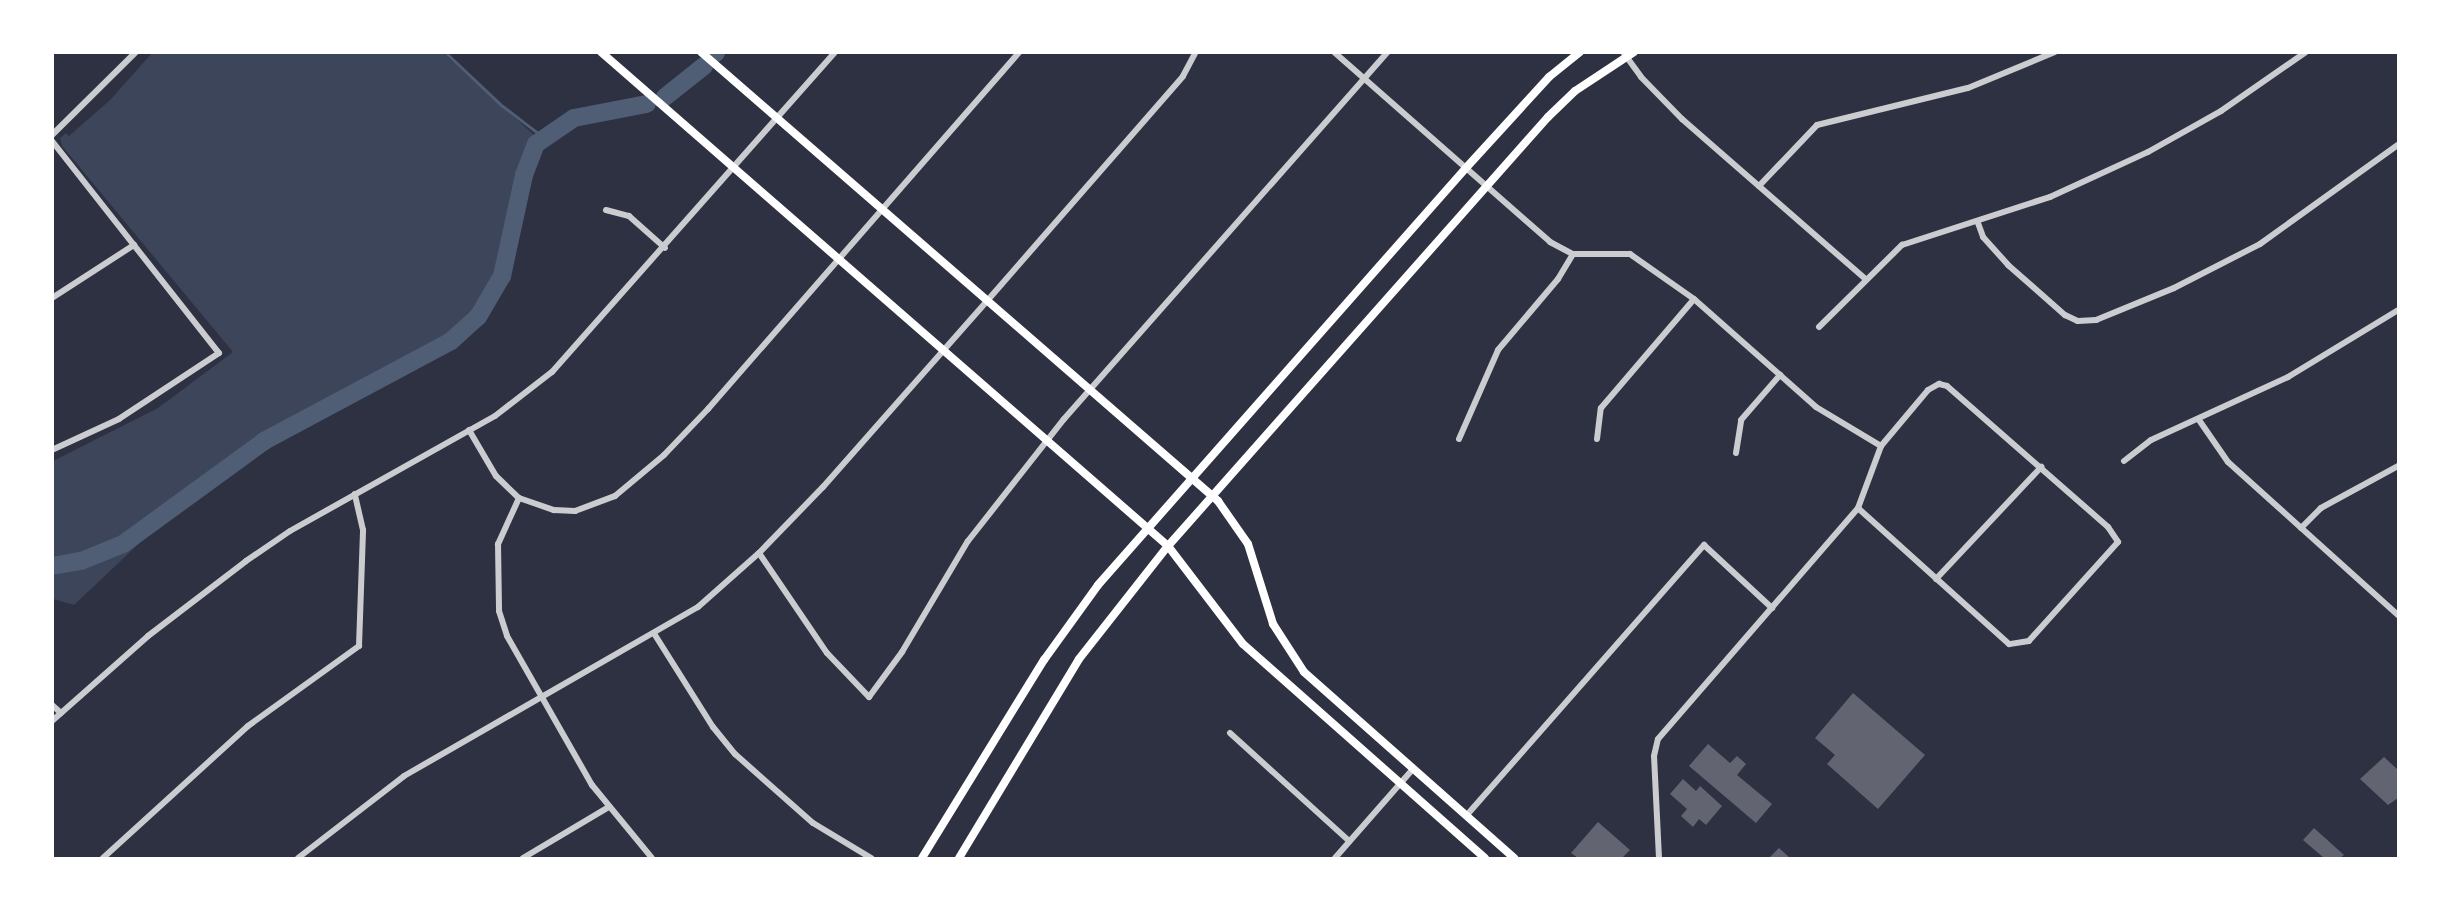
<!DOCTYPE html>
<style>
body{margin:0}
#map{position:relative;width:2451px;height:911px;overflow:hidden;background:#2d3142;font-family:"Playfair Display",serif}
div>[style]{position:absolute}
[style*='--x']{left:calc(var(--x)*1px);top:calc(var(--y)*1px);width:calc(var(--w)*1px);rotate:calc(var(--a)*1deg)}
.green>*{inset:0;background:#3c4559}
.stream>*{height:3px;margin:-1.5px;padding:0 1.5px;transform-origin:1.5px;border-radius:1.5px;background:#4f5d75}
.river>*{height:18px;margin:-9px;padding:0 9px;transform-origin:9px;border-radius:9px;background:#4f5d75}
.building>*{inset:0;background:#626471}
.minor>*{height:6px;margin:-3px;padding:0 3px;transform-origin:3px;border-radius:3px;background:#caccd0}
.secondary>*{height:8px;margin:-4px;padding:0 4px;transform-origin:4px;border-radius:4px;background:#fff}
span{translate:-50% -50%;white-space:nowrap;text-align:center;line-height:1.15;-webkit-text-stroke:4.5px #fff;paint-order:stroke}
.frame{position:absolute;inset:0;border:54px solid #fff;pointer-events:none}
</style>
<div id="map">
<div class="green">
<i style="clip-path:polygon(153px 52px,443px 53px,544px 144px,524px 180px,513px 263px,484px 318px,447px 351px,315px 418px,232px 469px,146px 537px,74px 605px,53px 599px,53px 461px,158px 408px,233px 352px,62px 146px,60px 138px,66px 133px,69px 136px,110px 100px)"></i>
</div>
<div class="stream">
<i style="--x:445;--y:52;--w:77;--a:43.4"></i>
<i style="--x:501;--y:105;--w:53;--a:37.3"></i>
</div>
<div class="river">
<i style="--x:716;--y:53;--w:1;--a:-90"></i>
<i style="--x:665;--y:97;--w:50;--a:-38.5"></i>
<i style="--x:52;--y:566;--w:29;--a:-10"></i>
<i style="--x:81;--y:561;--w:45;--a:-22"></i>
<i style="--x:123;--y:544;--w:175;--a:-36.1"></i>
<i style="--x:264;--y:441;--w:212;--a:-28.1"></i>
<i style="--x:451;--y:341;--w:36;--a:-42"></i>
<i style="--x:478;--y:317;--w:48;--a:-59.7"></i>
<i style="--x:502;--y:276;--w:103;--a:-77.7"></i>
<i style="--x:524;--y:175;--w:33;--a:-69"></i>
<i style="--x:536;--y:144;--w:46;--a:-34.4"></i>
<i style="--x:574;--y:118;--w:74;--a:-10.9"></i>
</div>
<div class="building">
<i style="clip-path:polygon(1853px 693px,1925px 755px,1878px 809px,1827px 764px,1835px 755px,1815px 738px)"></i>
<i style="clip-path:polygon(1708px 744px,1730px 763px,1737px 756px,1746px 764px,1737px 775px,1772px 804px,1756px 823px,1689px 766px)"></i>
<i style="clip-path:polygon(2384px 757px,2398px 770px,2398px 798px,2388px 805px,2360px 779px)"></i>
<i style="clip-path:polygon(1683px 779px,1696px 791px,1700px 786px,1722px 806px,1706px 825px,1699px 819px,1693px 827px,1681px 816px,1687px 809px,1670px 794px)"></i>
<i style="clip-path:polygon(1598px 822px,1630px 850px,1622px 858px,1578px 858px,1571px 853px)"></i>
<i style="clip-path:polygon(2314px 828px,2344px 855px,2340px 858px,2324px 858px,2303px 840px)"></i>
<i style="clip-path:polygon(1779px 848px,1790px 858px,1769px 858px)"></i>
</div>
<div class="minor">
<i style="--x:1334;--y:52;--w:288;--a:41.3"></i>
<i style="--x:1550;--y:242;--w:26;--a:28"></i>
<i style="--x:1573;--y:254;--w:57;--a:0"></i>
<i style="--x:1630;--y:254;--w:78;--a:35.1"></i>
<i style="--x:1694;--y:299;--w:163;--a:41.5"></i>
<i style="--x:1816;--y:407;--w:76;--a:31"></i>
<i style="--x:1623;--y:52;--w:31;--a:54"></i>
<i style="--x:1641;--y:77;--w:59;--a:45.7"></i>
<i style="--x:1682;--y:119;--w:242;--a:41.1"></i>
<i style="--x:52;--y:135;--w:118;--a:-44.7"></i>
<i style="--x:52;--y:141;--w:270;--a:51.8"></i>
<i style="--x:219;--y:353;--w:120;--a:146.6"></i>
<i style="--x:119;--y:419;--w:74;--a:155.2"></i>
<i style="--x:1759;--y:186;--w:84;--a:-46.4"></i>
<i style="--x:1817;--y:125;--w:155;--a:-13.8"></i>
<i style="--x:1968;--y:88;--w:94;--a:-22.5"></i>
<i style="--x:606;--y:210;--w:24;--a:15"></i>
<i style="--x:629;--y:216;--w:48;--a:41.6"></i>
<i style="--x:1978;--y:223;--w:15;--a:70"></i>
<i style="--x:1983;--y:237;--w:38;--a:48"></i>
<i style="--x:2008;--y:265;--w:76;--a:41.3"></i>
<i style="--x:2065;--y:315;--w:14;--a:25"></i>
<i style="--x:2078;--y:321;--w:18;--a:-3"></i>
<i style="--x:2096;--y:320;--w:84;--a:-22.3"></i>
<i style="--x:2174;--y:288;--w:97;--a:-27.1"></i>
<i style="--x:2260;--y:244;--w:170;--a:-35.7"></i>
<i style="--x:52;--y:298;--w:98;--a:-32.9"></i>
<i style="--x:1819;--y:327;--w:117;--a:-44.7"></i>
<i style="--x:1902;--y:245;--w:156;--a:-18"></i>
<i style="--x:2050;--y:197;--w:108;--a:-24.7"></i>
<i style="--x:2148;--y:152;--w:84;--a:-29.3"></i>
<i style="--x:2221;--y:111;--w:103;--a:-34.8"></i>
<i style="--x:2199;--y:420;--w:51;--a:55.4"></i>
<i style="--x:2228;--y:462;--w:229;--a:42"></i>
<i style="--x:469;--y:430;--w:53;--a:59.6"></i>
<i style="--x:496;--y:476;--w:32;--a:44"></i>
<i style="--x:519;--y:498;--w:37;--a:19"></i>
<i style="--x:554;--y:510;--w:21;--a:3"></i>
<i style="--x:575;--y:511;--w:43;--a:-20.6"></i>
<i style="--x:615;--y:496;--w:64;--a:-39.9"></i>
<i style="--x:664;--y:455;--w:64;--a:-46.3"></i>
<i style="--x:708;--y:409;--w:473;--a:-48.9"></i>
<i style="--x:1459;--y:439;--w:97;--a:-66.3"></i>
<i style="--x:1498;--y:350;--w:93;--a:-49.8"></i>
<i style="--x:1558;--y:279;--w:29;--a:-59"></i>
<i style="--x:1597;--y:439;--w:31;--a:-83"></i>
<i style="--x:1601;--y:408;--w:143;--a:-49.5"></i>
<i style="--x:1736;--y:453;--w:33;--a:-81"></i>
<i style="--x:1741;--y:420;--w:60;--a:-49.1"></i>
<i style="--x:2124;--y:461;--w:34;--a:-38"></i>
<i style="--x:2151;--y:440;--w:151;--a:-24.7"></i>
<i style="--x:2288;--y:377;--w:129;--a:-31.3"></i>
<i style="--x:519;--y:498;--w:51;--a:114.5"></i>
<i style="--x:498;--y:544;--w:67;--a:89.1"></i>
<i style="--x:499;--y:611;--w:26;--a:72"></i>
<i style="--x:507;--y:636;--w:172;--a:60.3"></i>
<i style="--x:592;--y:785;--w:94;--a:50.6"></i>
<i style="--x:2301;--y:528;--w:28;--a:-45"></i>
<i style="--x:2321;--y:508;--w:88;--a:-28.6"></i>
<i style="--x:759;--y:553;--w:121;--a:55.8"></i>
<i style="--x:827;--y:653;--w:61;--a:46.3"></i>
<i style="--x:869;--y:697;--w:56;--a:-53.7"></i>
<i style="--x:902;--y:652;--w:129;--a:-59.3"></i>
<i style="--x:968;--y:541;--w:155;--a:-51.8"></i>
<i style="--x:1064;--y:419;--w:489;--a:-48.6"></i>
<i style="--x:1936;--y:579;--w:154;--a:-46.8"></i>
<i style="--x:655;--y:635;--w:109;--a:57.8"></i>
<i style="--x:713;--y:727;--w:35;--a:51"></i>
<i style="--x:735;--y:754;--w:104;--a:41.5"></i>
<i style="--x:813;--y:823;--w:68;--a:31.1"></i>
<i style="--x:52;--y:705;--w:12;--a:42"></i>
<i style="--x:52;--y:721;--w:128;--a:-41.5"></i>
<i style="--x:148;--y:636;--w:123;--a:-37.4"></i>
<i style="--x:246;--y:561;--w:53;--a:-34.3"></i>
<i style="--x:290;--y:531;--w:235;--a:-29.3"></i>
<i style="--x:495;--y:416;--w:72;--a:-37.7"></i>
<i style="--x:552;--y:372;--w:427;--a:-48.5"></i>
<i style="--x:1230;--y:733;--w:161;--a:42.2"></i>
<i style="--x:1466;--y:816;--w:361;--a:-48.7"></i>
<i style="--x:1704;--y:545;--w:93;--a:42.8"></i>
<i style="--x:103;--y:858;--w:196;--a:-42.3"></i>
<i style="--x:248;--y:726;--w:137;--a:-35.8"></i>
<i style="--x:359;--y:646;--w:116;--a:-88"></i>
<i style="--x:363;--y:530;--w:37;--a:-103"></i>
<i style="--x:298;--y:858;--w:134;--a:-37.7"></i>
<i style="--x:404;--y:776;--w:339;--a:-29.9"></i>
<i style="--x:698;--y:607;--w:81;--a:-41.5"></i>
<i style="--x:759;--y:553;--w:92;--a:-45.9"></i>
<i style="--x:823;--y:487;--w:248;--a:-48.6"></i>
<i style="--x:987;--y:301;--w:298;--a:-48.9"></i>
<i style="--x:1183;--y:76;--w:27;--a:-62"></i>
<i style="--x:523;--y:858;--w:100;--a:-30.7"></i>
<i style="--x:1335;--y:858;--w:118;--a:-48.8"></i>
<i style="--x:1659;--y:858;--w:102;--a:-92.8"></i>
<i style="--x:1654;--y:756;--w:17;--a:-77"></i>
<i style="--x:1658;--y:739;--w:306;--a:-49.1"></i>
<i style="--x:1858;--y:508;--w:66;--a:-69.6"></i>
<i style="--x:1881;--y:446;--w:73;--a:-50"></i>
<i style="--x:1928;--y:390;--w:13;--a:-29"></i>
<i style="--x:1939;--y:384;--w:8;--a:14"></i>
<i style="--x:1947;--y:386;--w:214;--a:41.2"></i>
<i style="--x:2108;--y:527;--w:18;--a:56"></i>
<i style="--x:2118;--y:542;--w:133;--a:132"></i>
<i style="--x:2029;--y:641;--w:20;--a:171"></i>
<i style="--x:2009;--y:644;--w:203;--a:-138"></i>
</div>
<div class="secondary">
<i style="--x:601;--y:52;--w:752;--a:41.06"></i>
<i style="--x:1168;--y:546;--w:123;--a:52.6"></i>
<i style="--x:1243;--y:644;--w:323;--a:41.5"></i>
<i style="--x:701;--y:52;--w:685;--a:40.97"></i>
<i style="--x:1218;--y:501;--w:52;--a:55.1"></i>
<i style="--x:1248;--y:544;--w:84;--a:72.6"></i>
<i style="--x:1273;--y:624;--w:57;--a:57.1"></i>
<i style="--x:1304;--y:672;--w:281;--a:41.5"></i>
<i style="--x:922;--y:858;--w:233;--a:-58.4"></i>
<i style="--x:1044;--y:660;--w:92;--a:-54.2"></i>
<i style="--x:1098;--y:585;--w:555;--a:-48.58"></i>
<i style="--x:1465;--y:169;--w:125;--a:-47.6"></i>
<i style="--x:1549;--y:77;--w:40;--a:-39"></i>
<i style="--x:959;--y:858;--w:232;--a:-58.9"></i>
<i style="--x:1079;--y:659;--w:144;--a:-51.8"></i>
<i style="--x:1168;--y:546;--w:573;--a:-48.47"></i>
<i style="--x:1548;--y:117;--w:37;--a:-44"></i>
<i style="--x:1575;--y:91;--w:71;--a:-33.5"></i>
</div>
<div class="frame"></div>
</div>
